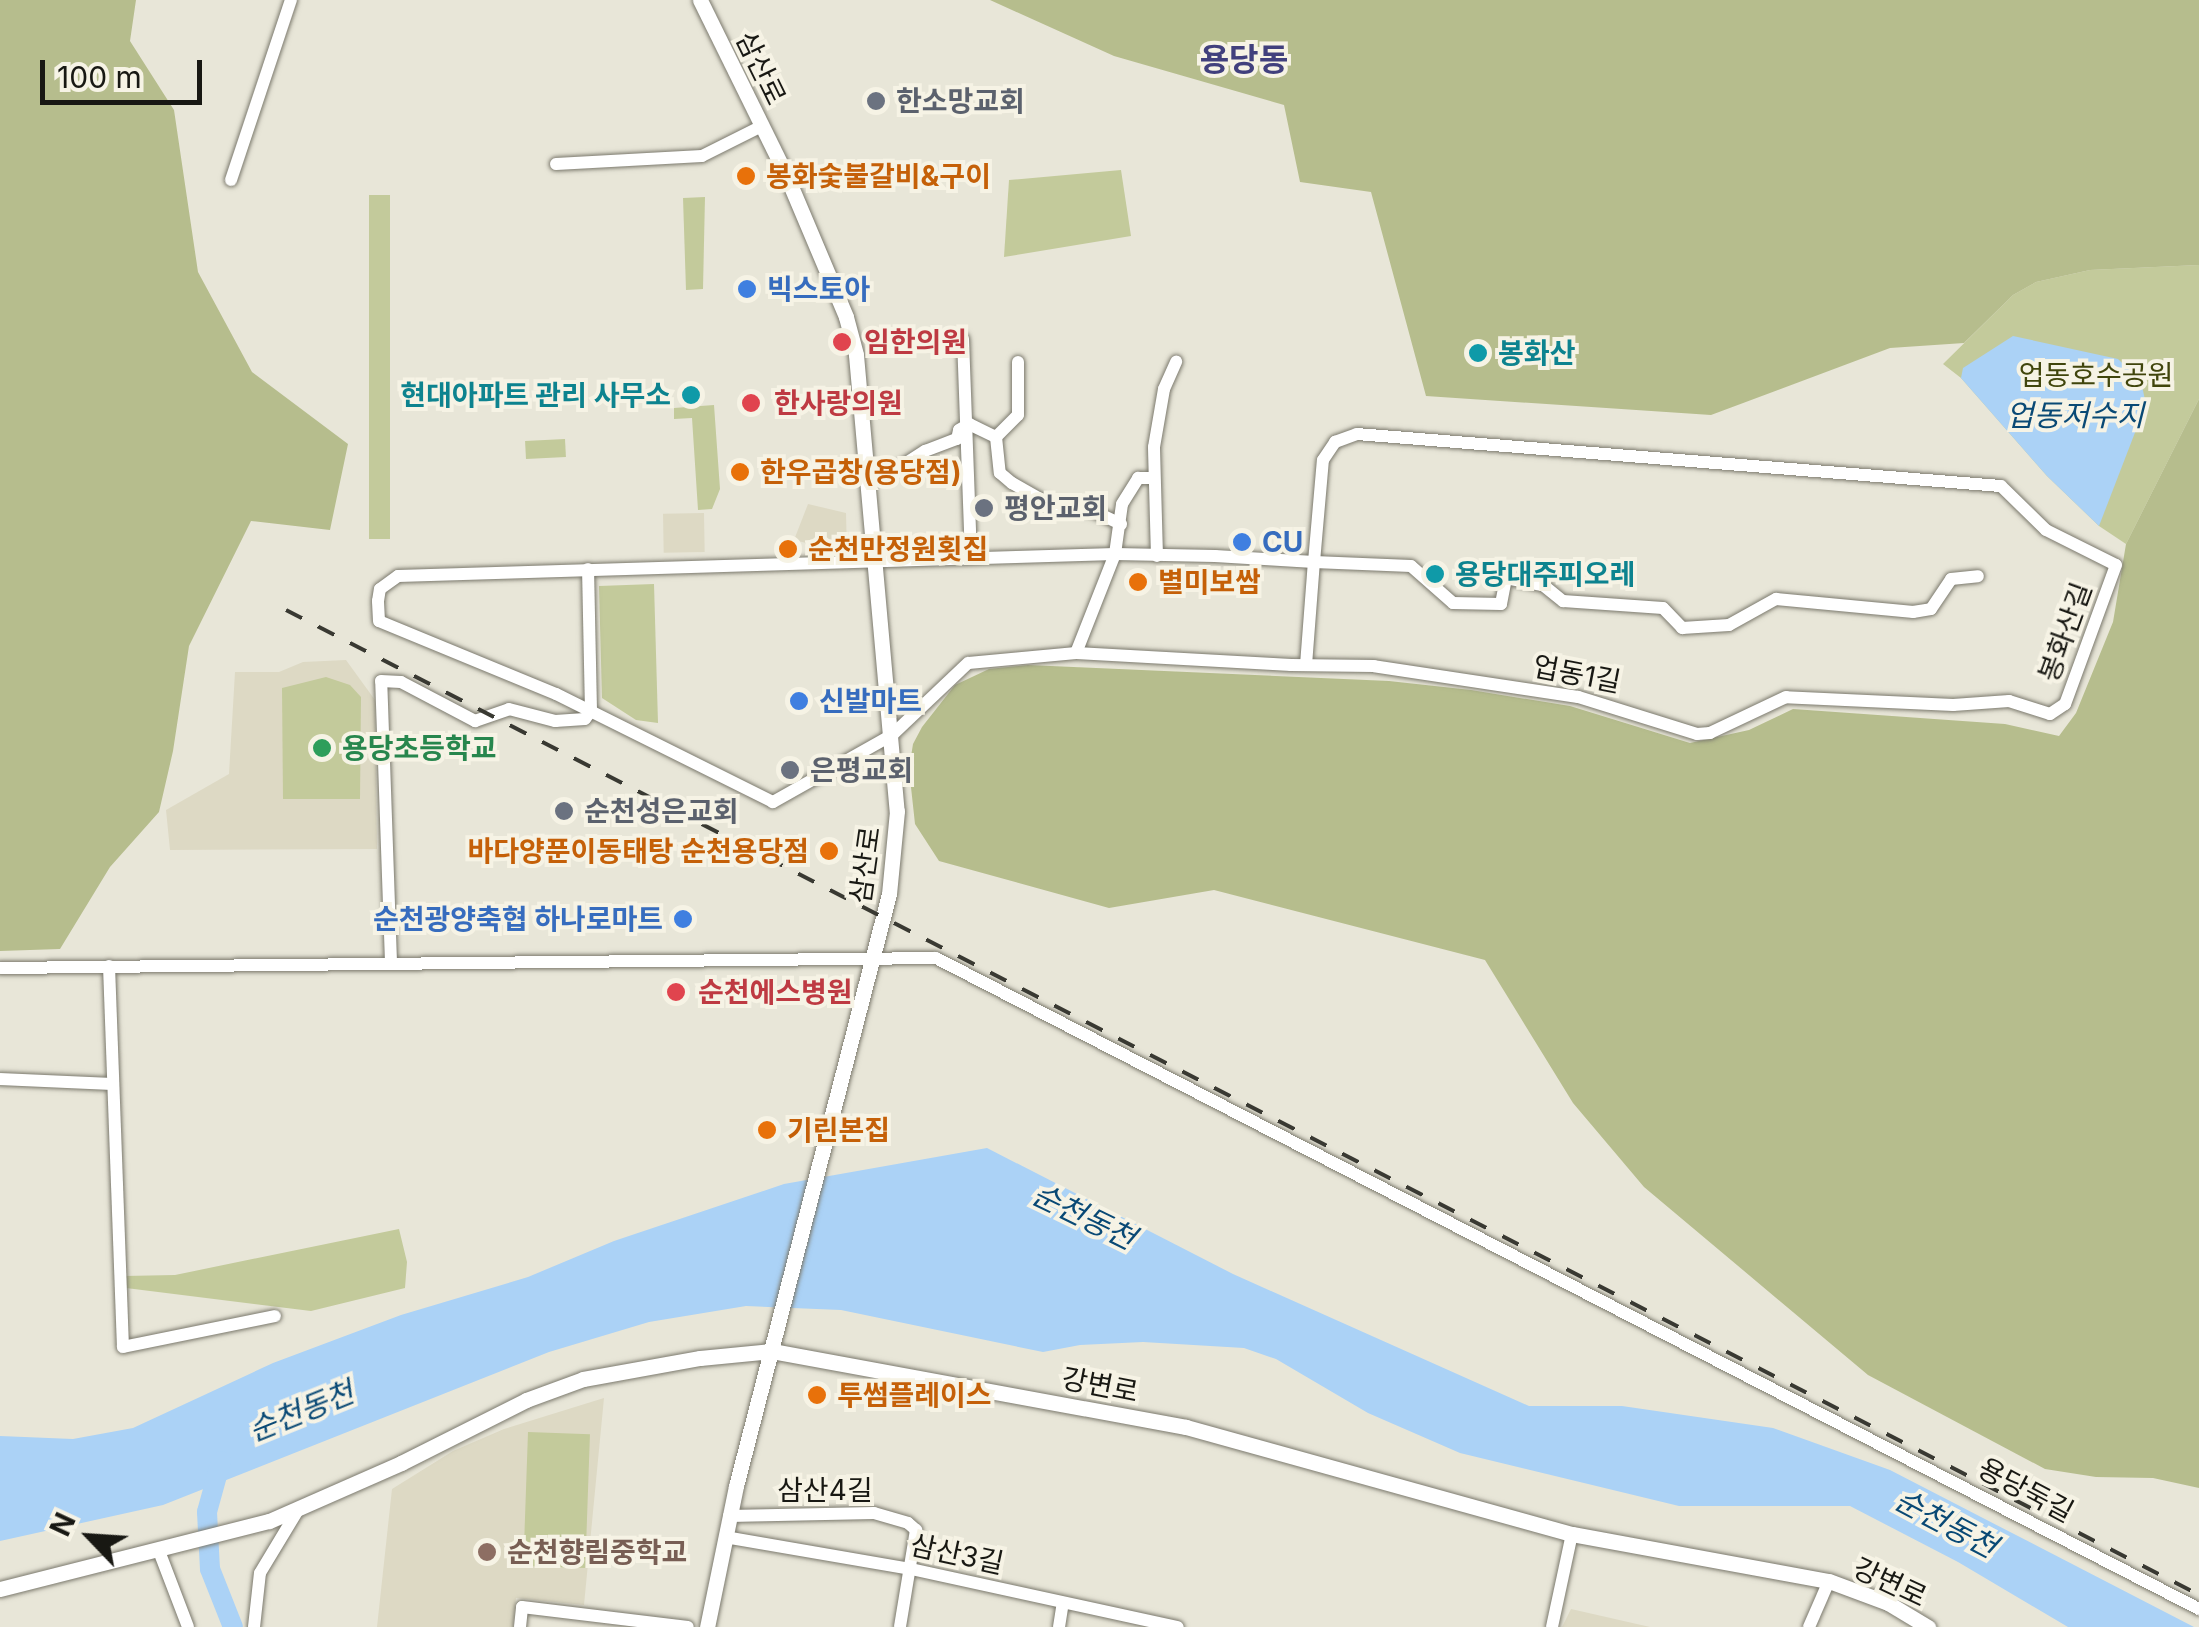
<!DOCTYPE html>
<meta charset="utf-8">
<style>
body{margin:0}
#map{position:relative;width:2199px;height:1627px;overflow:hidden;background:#e8e6d8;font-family:Inter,"Noto Sans KR",sans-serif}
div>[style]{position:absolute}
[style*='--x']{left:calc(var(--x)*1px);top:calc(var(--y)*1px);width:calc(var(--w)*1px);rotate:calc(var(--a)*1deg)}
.built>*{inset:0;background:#ddd9c4;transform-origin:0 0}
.green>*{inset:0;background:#c3ca9b;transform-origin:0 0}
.forest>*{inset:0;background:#b6bd8d}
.water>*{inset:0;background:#abd2f6}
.river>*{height:20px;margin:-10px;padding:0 10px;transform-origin:10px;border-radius:10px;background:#abd2f6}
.roads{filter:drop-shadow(0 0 2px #7b796d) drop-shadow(0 0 2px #7b796d)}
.minor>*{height:12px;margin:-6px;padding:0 6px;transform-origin:6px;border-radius:6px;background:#fff}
.major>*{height:15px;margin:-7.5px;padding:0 7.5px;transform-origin:7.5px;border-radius:7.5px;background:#fff}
.rail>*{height:4px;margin-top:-2px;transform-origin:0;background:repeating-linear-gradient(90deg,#393932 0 18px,transparent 0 36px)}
.dots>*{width:28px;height:28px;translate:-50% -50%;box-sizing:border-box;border:5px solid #f6f3e5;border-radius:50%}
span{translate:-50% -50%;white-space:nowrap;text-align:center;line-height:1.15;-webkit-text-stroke:8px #f6f3e5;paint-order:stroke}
.street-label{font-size:28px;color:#181813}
.worship-label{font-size:28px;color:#5b616d;font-weight:700}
.left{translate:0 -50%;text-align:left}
.food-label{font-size:28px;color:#c56008;font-weight:700}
.right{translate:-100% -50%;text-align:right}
.shop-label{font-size:28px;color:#366cbe;font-weight:700}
.health-label{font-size:28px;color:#be3a42;font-weight:700}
.culture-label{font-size:28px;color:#0d838f;font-weight:700}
.park-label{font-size:28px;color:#40450c}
.leisure-label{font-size:28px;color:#27864d;font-weight:700}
.education-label{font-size:28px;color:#785e54;font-weight:700}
.water-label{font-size:30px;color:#094975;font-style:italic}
.quarter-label{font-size:32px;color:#41407d;font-weight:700}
.north{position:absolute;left:40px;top:1487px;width:100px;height:100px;-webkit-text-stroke:8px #f6f3e5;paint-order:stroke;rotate:295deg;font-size:28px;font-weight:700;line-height:40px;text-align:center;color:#181813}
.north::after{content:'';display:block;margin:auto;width:35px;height:45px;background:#181813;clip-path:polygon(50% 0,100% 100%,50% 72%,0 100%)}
.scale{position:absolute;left:40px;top:60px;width:162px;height:45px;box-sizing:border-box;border:5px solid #181813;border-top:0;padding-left:12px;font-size:30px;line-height:35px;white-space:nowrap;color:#181813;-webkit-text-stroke:8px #f6f3e5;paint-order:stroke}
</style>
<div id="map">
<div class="built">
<i style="clip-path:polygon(808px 504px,846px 513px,847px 553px,794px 540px)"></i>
<i style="left:704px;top:513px;width:39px;height:41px;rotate:89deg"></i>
<i style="clip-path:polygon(346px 660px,375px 700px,377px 849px,170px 850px,166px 810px,229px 774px,235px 672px,279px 672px,303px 662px)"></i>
<i style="clip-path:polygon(604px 1398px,584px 1605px,516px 1598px,513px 1627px,377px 1627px,392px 1489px,453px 1451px,504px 1429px)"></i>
<i style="clip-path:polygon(1571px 1609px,1650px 1627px,1562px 1627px)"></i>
</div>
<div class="green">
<i style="clip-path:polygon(1121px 170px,1131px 236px,1004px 257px,1009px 180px)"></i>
<i style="left:369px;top:195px;width:21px;height:344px"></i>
<i style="clip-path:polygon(705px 197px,703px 289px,686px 290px,683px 198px)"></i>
<i style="clip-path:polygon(2199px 265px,2199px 399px,2126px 544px,2099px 526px,2047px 476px,1961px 378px,1943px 364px,2013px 295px,2036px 282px,2090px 270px)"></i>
<i style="clip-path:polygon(714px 405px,720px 489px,712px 509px,698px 510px,692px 418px,674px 419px,674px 408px)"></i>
<i style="left:565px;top:439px;width:18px;height:40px;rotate:87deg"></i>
<i style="clip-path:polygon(654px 584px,658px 723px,636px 720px,602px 698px,599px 586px)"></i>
<i style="clip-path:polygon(326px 677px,350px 685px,361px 697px,360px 799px,283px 799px,282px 688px)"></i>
<i style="clip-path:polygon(399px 1229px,407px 1262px,405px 1288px,311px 1311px,126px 1288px,124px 1276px,175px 1275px)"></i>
<i style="left:528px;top:1432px;width:62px;height:134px;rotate:2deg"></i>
</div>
<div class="forest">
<i style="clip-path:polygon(0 0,136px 0,130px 41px,174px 110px,198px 272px,252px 372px,348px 444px,330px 530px,251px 521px,189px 646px,173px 751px,159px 812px,110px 867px,60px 949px,0 951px)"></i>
<i style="clip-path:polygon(990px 0,2199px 0,2199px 265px,2090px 270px,2036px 282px,2013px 295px,1964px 343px,1890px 348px,1711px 415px,1426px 396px,1371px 192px,1300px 182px,1284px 105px,1114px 56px)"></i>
<i style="clip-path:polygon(2199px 399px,2199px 1488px,2153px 1478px,2096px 1477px,2045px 1469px,1868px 1375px,1644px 1187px,1573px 1103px,1485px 960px,1214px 890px,1109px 908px,939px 861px,915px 824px,909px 769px,913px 744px,922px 727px,955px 685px,989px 669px,1028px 665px,1389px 681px,1471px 690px,1570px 706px,1690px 743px,1749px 730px,1793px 709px,2005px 724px,2059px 736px,2076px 713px,2113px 622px,2126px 544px)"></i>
</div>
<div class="water">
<i style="clip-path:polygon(2013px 336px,2118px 359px,2141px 381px,2145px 400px,2141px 417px,2099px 526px,2047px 476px,1961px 378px,1963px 368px)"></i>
<i style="clip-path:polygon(987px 1148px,1233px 1274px,1529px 1406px,1622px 1406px,1773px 1428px,1890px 1470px,2194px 1627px,2068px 1627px,1958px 1562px,1850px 1506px,1679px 1506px,1460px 1453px,1368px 1413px,1276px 1359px,1244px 1348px,1143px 1342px,1080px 1345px,1043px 1352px,841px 1310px,746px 1306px,649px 1322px,549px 1352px,163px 1505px,0 1541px,0 1436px,73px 1439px,133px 1428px,273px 1363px,401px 1315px,528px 1277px,614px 1241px,784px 1184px)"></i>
</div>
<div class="river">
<i style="--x:221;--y:1461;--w:53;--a:105.4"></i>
<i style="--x:207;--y:1512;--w:57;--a:87"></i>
<i style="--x:210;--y:1569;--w:62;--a:68.4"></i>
</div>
<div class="roads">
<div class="minor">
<i style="--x:556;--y:164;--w:146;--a:-3.1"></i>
<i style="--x:702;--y:156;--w:67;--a:-26.6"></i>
<i style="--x:231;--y:180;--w:190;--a:-71.6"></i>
<i style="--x:963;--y:339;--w:217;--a:87.9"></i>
<i style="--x:996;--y:437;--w:36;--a:84"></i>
<i style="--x:1000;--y:473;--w:16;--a:40"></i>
<i style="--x:1012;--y:483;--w:43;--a:29.6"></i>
<i style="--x:1049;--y:504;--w:45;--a:9"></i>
<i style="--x:1093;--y:511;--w:31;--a:25"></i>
<i style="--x:867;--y:474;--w:34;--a:-12"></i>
<i style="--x:900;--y:467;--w:30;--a:-33"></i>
<i style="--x:925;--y:451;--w:34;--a:-21"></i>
<i style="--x:957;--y:439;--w:9;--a:-77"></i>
<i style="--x:959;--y:430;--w:12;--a:-31"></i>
<i style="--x:969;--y:424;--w:30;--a:26"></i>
<i style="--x:996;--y:437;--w:31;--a:-45"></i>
<i style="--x:1018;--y:415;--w:53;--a:-90"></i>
<i style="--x:1157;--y:556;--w:109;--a:-91.6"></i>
<i style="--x:1154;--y:447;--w:59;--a:-80.2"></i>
<i style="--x:1164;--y:389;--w:30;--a:-66"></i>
<i style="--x:1076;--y:653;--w:106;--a:-68.5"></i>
<i style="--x:1115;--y:554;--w:50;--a:-82"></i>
<i style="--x:1122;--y:504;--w:31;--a:-58"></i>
<i style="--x:1138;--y:478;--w:16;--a:0"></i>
<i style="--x:1306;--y:665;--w:103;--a:-85.6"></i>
<i style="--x:1314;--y:562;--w:102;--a:-85"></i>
<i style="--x:1323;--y:460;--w:22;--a:-56"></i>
<i style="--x:1335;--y:442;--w:23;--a:-20"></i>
<i style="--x:1357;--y:434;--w:646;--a:4.62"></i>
<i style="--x:2001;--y:486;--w:63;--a:44.4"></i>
<i style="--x:2046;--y:530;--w:78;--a:26.6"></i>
<i style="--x:2116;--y:565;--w:148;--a:110.1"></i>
<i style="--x:2065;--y:704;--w:18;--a:146"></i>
<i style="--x:2050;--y:714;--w:43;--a:-162.4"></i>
<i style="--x:2009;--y:701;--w:56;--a:175.9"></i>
<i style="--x:1953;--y:705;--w:167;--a:-177.3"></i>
<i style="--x:1786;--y:697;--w:84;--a:154.7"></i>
<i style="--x:1710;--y:733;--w:13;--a:176"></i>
<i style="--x:1697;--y:734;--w:125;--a:-162.7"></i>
<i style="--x:1578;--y:697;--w:206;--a:-171.4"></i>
<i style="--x:1374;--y:666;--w:83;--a:-179.3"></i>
<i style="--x:1291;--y:665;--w:215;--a:-176.8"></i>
<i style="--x:1076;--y:653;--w:108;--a:174.7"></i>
<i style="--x:968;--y:663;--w:105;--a:136.5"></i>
<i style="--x:892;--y:735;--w:137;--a:150.6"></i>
<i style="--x:773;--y:802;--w:242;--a:-153.5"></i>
<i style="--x:556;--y:694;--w:191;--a:-157.6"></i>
<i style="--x:379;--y:621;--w:20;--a:-93"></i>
<i style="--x:378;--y:601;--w:12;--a:-81"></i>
<i style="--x:380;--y:589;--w:22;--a:-36"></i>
<i style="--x:398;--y:576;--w:717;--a:-1.76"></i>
<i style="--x:1115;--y:554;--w:100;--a:1.1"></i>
<i style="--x:1215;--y:556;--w:99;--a:3.5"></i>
<i style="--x:1314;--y:562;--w:97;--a:2.4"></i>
<i style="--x:1411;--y:566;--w:56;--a:41.4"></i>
<i style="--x:1453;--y:603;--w:48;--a:1.2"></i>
<i style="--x:1501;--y:604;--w:26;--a:-79"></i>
<i style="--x:1506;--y:578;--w:38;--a:11"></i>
<i style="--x:1543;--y:585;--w:26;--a:39"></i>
<i style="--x:1563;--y:601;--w:100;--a:4"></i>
<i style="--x:1663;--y:608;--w:28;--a:46"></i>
<i style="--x:1682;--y:628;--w:47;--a:-3.7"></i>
<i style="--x:1729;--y:625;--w:54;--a:-29"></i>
<i style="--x:1776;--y:599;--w:138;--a:5.4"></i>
<i style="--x:1913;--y:612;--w:18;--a:-9"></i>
<i style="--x:1931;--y:609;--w:36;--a:-56"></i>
<i style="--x:1951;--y:579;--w:27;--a:-6"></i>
<i style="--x:391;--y:962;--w:281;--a:-92"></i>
<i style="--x:381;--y:681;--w:20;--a:3"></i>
<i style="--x:401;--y:682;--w:84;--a:27.8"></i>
<i style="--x:475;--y:721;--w:36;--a:-19"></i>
<i style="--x:509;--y:709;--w:48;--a:14.6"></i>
<i style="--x:555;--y:721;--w:30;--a:-4"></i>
<i style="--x:585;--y:719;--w:10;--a:-53"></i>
<i style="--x:591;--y:711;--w:142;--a:-91.2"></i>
<i style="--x:109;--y:966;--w:381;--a:87.9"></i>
<i style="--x:123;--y:1347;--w:155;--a:-11.5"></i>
<i style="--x:0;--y:968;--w:936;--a:-0.61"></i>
<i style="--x:936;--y:958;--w:1421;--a:27.27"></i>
<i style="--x:0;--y:1079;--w:112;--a:2.6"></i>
<i style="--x:729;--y:1516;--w:145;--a:-1.2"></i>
<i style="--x:874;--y:1513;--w:35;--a:16"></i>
<i style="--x:908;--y:1523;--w:11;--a:41"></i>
<i style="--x:916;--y:1530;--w:98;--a:99.4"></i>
<i style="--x:725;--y:1537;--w:189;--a:9.8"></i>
<i style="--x:911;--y:1569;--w:273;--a:12.3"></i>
<i style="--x:159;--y:1551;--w:81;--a:69.1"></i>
<i style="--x:254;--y:1627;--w:54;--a:-83.7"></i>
<i style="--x:260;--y:1573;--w:74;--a:-58.9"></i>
<i style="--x:520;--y:1627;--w:20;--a:-84"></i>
<i style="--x:522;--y:1607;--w:167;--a:6.9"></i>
<i style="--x:1059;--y:1627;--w:24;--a:-81"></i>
<i style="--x:1552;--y:1627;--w:95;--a:-77.9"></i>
<i style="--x:1809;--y:1627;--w:50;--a:-66.5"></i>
</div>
<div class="major">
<i style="--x:700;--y:0;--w:197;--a:63.8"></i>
<i style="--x:787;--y:177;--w:152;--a:67.1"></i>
<i style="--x:846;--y:317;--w:39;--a:75"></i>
<i style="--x:856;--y:355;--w:458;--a:84.9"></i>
<i style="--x:897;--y:811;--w:83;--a:95.5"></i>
<i style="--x:889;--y:894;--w:611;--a:104.49"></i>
<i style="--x:736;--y:1486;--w:144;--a:101.6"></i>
<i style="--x:0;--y:1589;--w:277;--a:-14.2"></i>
<i style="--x:269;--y:1521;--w:144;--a:-23.7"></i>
<i style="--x:401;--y:1463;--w:140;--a:-26.7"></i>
<i style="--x:526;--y:1400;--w:61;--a:-20.2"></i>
<i style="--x:583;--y:1379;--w:119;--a:-10.2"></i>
<i style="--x:700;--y:1358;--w:72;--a:-5.6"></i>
<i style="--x:772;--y:1351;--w:421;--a:10.4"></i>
<i style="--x:1186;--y:1427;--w:401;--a:15.5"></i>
<i style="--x:1572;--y:1534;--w:261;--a:10.4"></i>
<i style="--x:1829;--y:1581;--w:63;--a:20.4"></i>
<i style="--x:1888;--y:1603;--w:47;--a:31"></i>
</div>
</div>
<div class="rail">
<i style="--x:286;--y:610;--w:2152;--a:27.24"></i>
</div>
<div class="dots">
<i style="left:876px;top:101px;background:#6b7280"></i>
<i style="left:746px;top:176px;background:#e8710a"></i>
<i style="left:747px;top:289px;background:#3f7fe0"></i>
<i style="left:842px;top:342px;background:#e0444e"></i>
<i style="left:1478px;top:353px;background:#0f9aa8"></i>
<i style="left:691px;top:395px;background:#0f9aa8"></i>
<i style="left:751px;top:403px;background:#e0444e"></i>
<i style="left:740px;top:472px;background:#e8710a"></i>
<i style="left:984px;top:508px;background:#6b7280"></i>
<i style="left:1242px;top:542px;background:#3f7fe0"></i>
<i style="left:788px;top:549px;background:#e8710a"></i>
<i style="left:1435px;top:574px;background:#0f9aa8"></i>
<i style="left:1138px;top:582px;background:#e8710a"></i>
<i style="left:799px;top:701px;background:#3f7fe0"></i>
<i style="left:322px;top:748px;background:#2e9e5b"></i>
<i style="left:790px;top:770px;background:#6b7280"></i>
<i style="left:564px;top:811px;background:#6b7280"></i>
<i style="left:829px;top:851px;background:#e8710a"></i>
<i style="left:683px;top:919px;background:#3f7fe0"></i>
<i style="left:676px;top:992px;background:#e0444e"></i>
<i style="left:767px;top:1130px;background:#e8710a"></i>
<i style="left:817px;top:1395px;background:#e8710a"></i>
<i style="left:487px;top:1552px;background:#8d6e63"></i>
</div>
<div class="street-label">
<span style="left:761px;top:68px;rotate:64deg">삼산로</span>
<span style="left:2065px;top:632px;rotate:-70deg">봉화산길</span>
<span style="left:1577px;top:674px;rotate:11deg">업동1길</span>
<span style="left:865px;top:865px;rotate:-82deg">삼산로</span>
<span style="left:1100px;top:1385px;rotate:11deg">강변로</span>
<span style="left:825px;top:1490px">삼산4길</span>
<span style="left:2026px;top:1490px;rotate:28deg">용당둑길</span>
<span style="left:957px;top:1554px;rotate:12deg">삼산3길</span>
<span style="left:1890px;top:1582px;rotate:25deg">강변로</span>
</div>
<div class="worship-label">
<span class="left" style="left:896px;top:101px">한소망교회</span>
<span class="left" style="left:1004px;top:508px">평안교회</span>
<span class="left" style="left:810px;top:770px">은평교회</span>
<span class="left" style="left:584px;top:811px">순천성은교회</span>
</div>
<div class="food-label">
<span class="left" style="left:766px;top:176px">봉화숯불갈비&amp;구이</span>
<span class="left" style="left:760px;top:472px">한우곱창(용당점)</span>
<span class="left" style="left:808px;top:549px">순천만정원횟집</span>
<span class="left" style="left:1158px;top:582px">별미보쌈</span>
<span class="right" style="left:809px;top:851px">바다양푼이동태탕 순천용당점</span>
<span class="left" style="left:787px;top:1130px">기린본집</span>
<span class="left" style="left:837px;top:1395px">투썸플레이스</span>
</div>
<div class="shop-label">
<span class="left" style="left:767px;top:289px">빅스토아</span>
<span class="left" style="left:1262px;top:542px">CU</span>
<span class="left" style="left:819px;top:701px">신발마트</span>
<span class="right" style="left:663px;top:919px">순천광양축협 하나로마트</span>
</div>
<div class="health-label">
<span class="left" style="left:864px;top:342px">임한의원</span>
<span class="left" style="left:774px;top:403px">한사랑의원</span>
<span class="left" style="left:698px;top:992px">순천에스병원</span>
</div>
<div class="culture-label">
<span class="left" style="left:1498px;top:353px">봉화산</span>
<span class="right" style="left:671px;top:395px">현대아파트 관리 사무소</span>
<span class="left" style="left:1455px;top:574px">용당대주피오레</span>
</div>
<div class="park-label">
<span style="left:2096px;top:375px">업동호수공원</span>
</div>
<div class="leisure-label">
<span class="left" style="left:342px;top:748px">용당초등학교</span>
</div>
<div class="education-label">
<span class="left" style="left:507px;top:1552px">순천향림중학교</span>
</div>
<div class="water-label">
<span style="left:2075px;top:415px">업동저수지</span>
<span style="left:1084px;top:1216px;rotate:26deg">순천동천</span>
<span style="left:301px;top:1411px;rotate:-22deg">순천동천</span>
<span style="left:1946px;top:1523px;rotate:28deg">순천동천</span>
</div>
<div class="quarter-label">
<span style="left:1244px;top:60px">용당동</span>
</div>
<div class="north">N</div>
<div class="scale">100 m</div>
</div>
